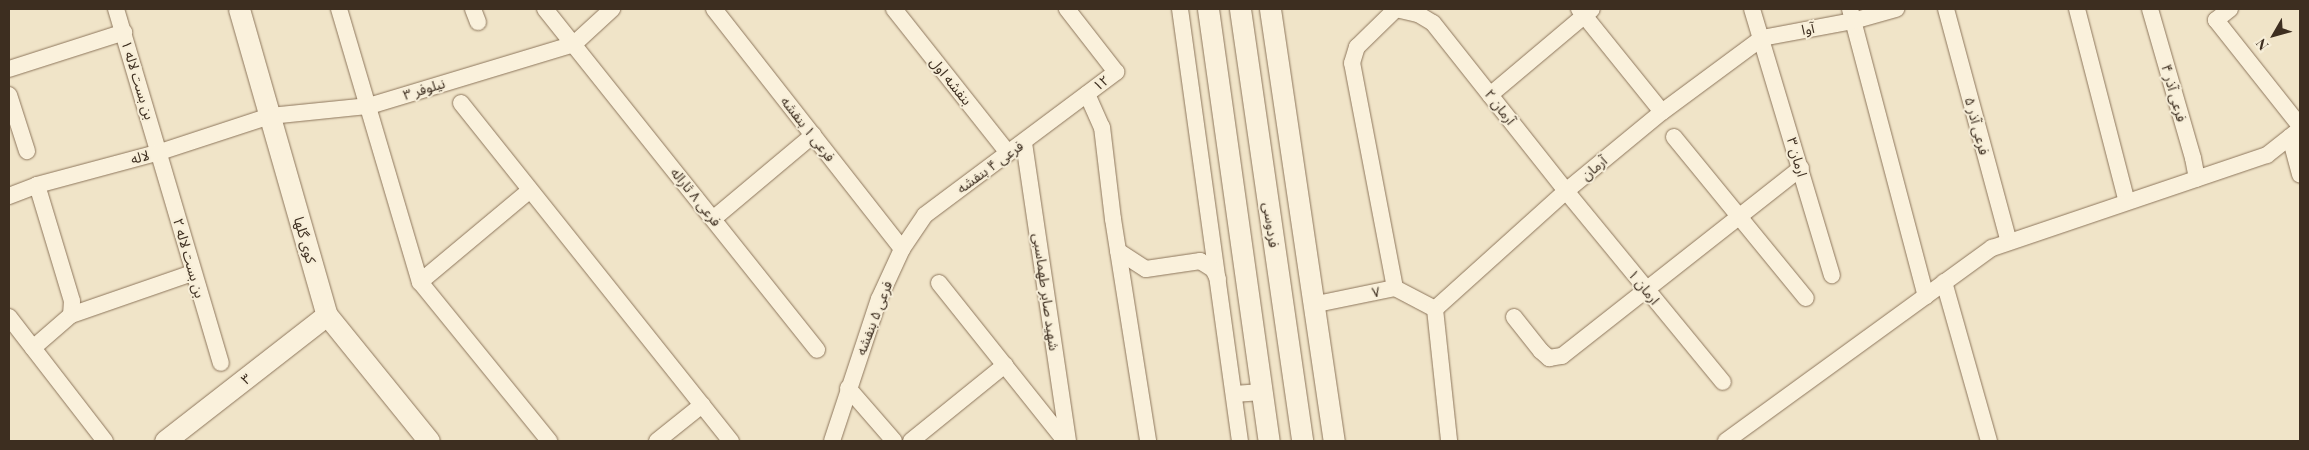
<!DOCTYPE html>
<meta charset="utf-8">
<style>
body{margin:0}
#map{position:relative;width:2309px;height:450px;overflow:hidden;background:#f0e4c8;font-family:"Playfair Display","Noto Sans Arabic",serif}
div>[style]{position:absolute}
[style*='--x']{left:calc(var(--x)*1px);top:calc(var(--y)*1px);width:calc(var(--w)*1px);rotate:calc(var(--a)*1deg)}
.roads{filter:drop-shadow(0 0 1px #8d765c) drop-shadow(0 0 1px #8d765c)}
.minor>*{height:16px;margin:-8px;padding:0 8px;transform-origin:8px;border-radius:8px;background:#faf1dc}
.tertiary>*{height:21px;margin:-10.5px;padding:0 10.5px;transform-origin:10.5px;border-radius:10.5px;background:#faf1dc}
span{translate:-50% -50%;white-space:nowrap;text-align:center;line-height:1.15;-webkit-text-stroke:4px #f7eed8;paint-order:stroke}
.street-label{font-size:14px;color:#3d2e20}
.frame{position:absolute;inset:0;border:10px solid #3d2e20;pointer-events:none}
.north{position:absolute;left:2249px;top:10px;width:50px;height:50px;-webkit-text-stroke:4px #f7eed8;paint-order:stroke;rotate:232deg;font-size:14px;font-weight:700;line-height:20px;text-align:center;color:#3d2e20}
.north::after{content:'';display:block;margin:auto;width:18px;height:22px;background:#3d2e20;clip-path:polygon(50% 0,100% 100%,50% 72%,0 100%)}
</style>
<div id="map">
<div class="roads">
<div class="minor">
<i style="--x:116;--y:9;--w:369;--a:73.5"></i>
<i style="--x:339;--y:9;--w:285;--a:73.5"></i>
<i style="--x:420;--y:282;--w:205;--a:50.9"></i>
<i style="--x:473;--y:9;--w:14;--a:69"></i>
<i style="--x:545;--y:9;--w:436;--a:51.4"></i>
<i style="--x:714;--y:9;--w:305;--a:51.9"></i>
<i style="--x:894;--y:9;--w:184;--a:51.6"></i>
<i style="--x:1180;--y:9;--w:436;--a:82.1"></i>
<i style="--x:1396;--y:9;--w:23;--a:13"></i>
<i style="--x:1418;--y:14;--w:17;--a:31"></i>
<i style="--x:1433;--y:23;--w:214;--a:51.6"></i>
<i style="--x:1566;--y:191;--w:247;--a:50.6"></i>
<i style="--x:1579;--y:9;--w:132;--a:51.1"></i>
<i style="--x:1752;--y:9;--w:278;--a:73.3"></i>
<i style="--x:1850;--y:9;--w:297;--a:75.2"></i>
<i style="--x:1946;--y:9;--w:241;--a:74.9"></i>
<i style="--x:2077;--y:9;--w:199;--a:75.5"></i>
<i style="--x:2150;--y:9;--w:155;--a:73.9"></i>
<i style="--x:2193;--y:158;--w:21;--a:79"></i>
<i style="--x:2230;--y:9;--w:18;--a:142"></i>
<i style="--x:2216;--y:20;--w:135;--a:51.6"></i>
<i style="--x:9;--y:69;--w:121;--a:-17.8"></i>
<i style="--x:1087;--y:94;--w:36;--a:66"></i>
<i style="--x:1102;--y:127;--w:93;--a:83.2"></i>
<i style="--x:1113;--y:219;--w:225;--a:81"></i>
<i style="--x:9;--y:95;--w:59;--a:72.2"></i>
<i style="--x:1490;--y:95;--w:133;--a:-40.1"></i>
<i style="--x:461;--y:103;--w:433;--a:51.4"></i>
<i style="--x:1674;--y:137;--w:208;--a:50.7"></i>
<i style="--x:2290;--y:137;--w:39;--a:75"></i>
<i style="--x:1024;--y:143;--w:301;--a:81.6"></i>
<i style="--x:37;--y:185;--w:121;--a:73.2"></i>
<i style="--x:72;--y:301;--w:14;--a:94"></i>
<i style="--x:9;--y:196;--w:30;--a:-21"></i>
<i style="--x:37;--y:185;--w:127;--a:-15"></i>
<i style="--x:160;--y:152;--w:116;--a:-18.1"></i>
<i style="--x:270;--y:116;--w:100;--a:-5.8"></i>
<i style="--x:369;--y:106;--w:214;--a:-16.8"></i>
<i style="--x:574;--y:44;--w:52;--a:-42.6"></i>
<i style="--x:713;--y:219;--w:131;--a:-40"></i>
<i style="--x:1118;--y:251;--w:33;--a:33"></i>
<i style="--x:1146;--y:269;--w:55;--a:-8.4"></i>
<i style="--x:1200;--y:261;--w:15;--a:32"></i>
<i style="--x:1213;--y:269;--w:11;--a:63"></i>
<i style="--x:420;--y:282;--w:143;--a:-39.9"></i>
<i style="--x:1944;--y:282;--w:165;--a:74.2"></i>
<i style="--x:939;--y:283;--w:202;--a:51.4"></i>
<i style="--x:1395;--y:288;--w:229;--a:-100.8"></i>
<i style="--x:1352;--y:63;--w:17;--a:-73"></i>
<i style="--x:1357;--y:47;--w:54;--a:-44.3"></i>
<i style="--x:1312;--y:305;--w:85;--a:-11.6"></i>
<i style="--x:1395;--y:288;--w:45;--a:27.7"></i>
<i style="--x:1435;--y:309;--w:176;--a:-42"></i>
<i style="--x:1566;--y:191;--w:124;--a:-39.5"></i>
<i style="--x:1662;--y:112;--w:124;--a:-36.5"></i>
<i style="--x:1762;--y:38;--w:93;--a:-10.6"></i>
<i style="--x:1853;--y:21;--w:45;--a:-15.6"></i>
<i style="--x:1435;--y:309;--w:133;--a:83.9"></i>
<i style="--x:9;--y:317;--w:157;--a:52.3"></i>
<i style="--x:1514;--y:317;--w:43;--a:51.5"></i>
<i style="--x:1541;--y:351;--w:11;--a:41"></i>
<i style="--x:1549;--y:358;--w:13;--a:-9"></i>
<i style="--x:1562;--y:356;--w:304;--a:-38.2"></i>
<i style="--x:33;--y:348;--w:50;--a:-41"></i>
<i style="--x:71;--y:315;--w:128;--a:-19.1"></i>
<i style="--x:848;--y:388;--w:70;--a:49"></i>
<i style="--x:1234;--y:394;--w:28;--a:-4"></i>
<i style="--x:657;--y:441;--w:58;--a:-38.7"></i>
<i style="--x:832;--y:441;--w:150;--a:-71.7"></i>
<i style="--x:879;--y:299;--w:55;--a:-65.3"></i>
<i style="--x:902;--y:249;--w:41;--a:-55.9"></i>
<i style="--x:925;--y:215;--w:239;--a:-36.8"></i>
<i style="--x:1116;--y:72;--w:80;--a:-127.9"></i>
<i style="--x:911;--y:441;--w:121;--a:-39"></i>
<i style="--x:1726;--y:441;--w:329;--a:-36"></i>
<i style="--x:1992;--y:248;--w:290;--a:-18.7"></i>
<i style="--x:2267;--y:155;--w:42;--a:-38.2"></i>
</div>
<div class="tertiary">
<i style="--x:239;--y:9;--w:318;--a:74"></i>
<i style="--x:327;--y:315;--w:162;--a:51"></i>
<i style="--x:1208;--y:9;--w:436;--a:82"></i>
<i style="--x:1240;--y:9;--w:436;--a:81.8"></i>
<i style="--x:1270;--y:9;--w:437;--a:81.6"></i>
<i style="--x:165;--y:441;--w:205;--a:-37.9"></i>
</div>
</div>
<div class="street-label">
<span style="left:1808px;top:29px;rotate:-11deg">آوا</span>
<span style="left:138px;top:80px;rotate:73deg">بن بست لاله ۱</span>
<span style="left:951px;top:81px;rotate:51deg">بنفشه اول</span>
<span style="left:1101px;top:83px;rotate:-38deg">۱۲</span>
<span style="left:424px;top:89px;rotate:-17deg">نیلوفر ۳</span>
<span style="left:2174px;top:93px;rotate:74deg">فرعی آذر ۴</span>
<span style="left:1500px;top:107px;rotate:52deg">آرمان ۲</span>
<span style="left:1977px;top:126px;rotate:75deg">فرعی آذر ۵</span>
<span style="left:808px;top:129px;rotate:52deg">فرعی ۱ بنفشه</span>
<span style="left:140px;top:157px;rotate:-15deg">لاله</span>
<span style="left:1797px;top:157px;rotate:74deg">ارمان ۳</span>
<span style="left:990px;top:167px;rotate:-36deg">فرعی ۴ بنفشه</span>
<span style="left:1594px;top:168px;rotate:-40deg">آرمان</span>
<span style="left:696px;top:197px;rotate:51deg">فرعی ۸ ثاراله</span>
<span style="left:1271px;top:225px;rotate:82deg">فردوسی</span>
<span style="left:305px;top:240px;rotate:74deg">کوی گلها</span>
<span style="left:189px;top:258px;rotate:74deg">بن بست لاله ۲</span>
<span style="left:1644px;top:287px;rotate:51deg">ارمان ۱</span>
<span style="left:1046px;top:292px;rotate:82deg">شهید صابر طهماسبی</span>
<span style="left:1376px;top:292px;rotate:-11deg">۷</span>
<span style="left:874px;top:318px;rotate:-69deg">فرعی ۵ بنفشه</span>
<span style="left:246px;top:379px;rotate:-39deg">۳</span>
</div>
<div class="frame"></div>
<div class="north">N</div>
</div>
